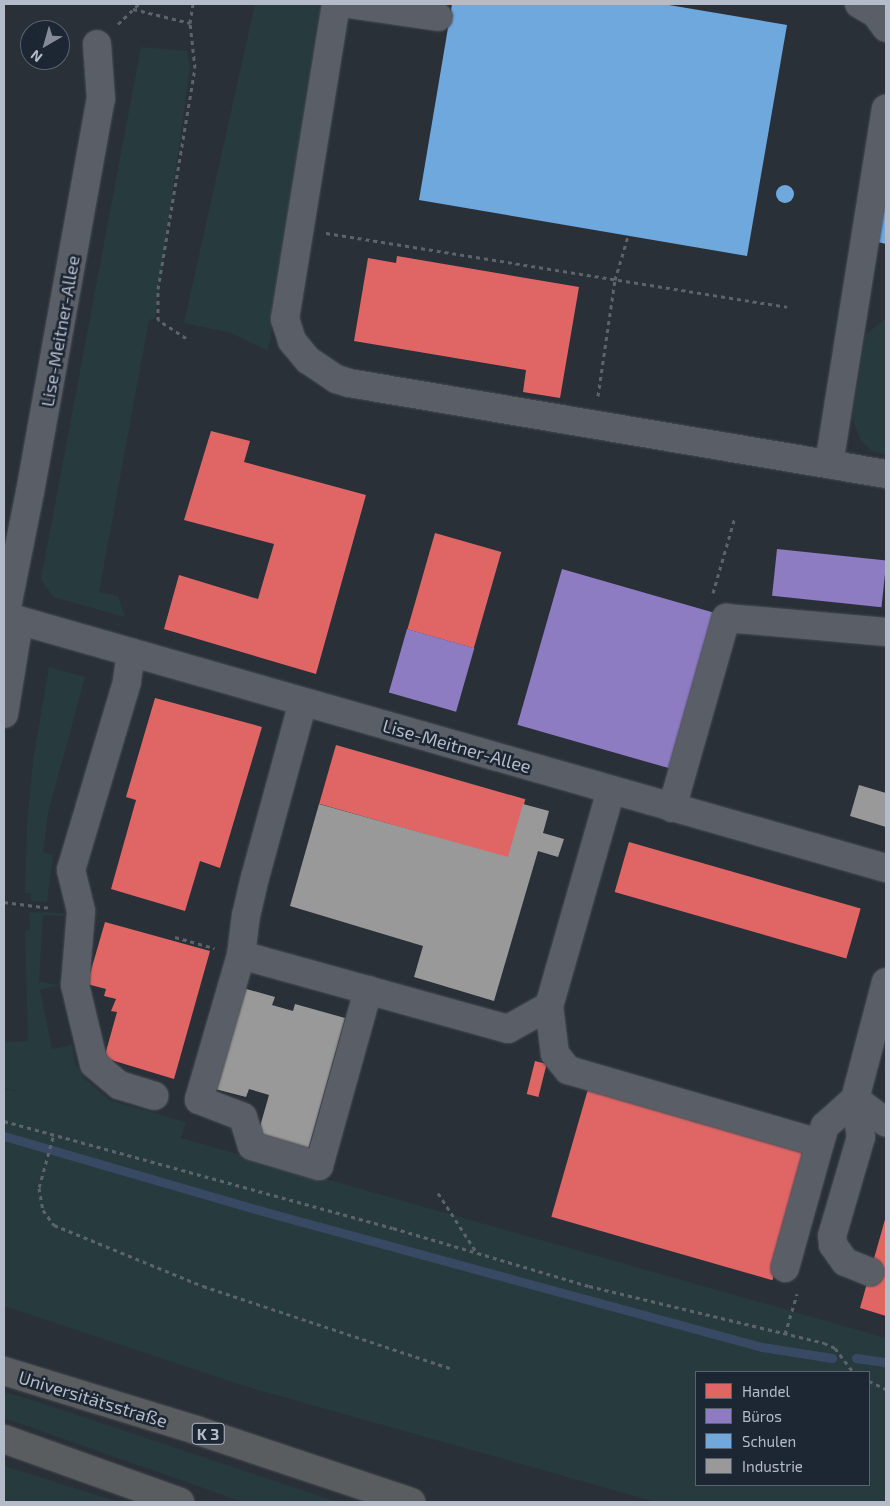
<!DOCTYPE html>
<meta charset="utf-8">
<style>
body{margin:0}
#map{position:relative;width:890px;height:1506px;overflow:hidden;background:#2a3038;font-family:"Exo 2",sans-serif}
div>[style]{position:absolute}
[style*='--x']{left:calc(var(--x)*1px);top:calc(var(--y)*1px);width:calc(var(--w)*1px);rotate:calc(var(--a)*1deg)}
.green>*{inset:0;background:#273a3e}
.shops>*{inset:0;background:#e06666;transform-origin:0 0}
.offices>*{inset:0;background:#8e7cc3;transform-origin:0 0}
.schools>*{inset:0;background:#6fa8dc}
.round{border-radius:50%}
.industry>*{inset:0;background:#999}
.stream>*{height:9px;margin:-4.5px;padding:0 4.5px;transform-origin:4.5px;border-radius:4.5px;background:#384963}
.path>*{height:3px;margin-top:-1.5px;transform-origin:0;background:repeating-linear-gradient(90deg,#5d636a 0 4px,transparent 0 8px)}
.roads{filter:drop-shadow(0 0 1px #484c53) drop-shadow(0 0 1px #484c53)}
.minor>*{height:28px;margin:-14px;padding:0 14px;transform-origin:14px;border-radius:14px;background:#5a5e66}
.highway>*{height:28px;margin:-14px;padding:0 14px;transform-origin:14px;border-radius:14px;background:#5a5d60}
span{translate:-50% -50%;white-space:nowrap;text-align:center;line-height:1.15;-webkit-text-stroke:5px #1d2633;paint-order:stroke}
.shield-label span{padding:1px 4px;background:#1d2633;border:1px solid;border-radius:4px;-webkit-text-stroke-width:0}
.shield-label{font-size:16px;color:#b4bcc9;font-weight:700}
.street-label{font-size:18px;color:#b4bcc9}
.frame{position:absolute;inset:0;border:5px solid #b4bcc9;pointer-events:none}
.legend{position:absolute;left:695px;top:1371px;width:175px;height:115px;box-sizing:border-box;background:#1d2633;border:1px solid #59626f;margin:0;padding:6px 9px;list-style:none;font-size:15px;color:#b4bcc9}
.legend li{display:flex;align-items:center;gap:10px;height:25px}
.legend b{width:25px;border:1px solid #59626f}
.north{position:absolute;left:20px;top:20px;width:50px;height:50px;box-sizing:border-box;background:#1d2633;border:1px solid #59626f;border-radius:50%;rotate:218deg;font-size:14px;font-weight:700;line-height:20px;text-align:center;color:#b4bcc9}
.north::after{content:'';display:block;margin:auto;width:18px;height:22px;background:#848b96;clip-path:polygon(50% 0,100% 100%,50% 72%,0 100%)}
</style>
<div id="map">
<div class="green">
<i style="clip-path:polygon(255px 4px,329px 4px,268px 351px,231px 333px,184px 323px)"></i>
<i style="clip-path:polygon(141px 47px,187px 51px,190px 67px,155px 318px,149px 320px,99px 592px,118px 596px,125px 617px,53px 597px,41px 579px)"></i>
<i style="clip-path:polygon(886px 318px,886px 455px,871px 451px,860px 439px,852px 418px,866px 334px)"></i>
<i style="clip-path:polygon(49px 667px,85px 677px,48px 813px,43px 853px,53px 855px,47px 902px,31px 901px,31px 893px,25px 893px,27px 826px,33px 761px)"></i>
<i style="clip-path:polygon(evenodd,29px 912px,65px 913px,65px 916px,43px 915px,39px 982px,60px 985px,40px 990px,52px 1049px,72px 1045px,75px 1064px,85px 1079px,111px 1101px,186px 1122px,181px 1138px,886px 1338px,886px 1502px,656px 1502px,241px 1385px,4px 1306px,4px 1088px,22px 1093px,4px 1087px,4px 1042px,28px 1041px,25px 931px,30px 930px,29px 912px,696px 1372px,869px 1372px,869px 1485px,696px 1485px,696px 1372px)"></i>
<i style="clip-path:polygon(4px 1392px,32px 1400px,337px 1502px,243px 1502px,4px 1418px)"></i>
<i style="clip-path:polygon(4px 1466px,119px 1502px,4px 1502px)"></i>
</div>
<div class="shops">
<i style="clip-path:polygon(397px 256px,579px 287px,560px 398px,523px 392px,526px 370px,354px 341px,368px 258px,396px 263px)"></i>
<i style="clip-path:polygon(211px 431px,250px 441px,244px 462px,366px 495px,316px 674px,164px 629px,179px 575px,258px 599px,274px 544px,184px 520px)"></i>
<i style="left:435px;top:533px;width:69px;height:100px;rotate:16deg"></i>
<i style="clip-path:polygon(155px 698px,262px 727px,220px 868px,200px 861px,185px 911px,111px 889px,136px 800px,126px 797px)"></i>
<i style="left:336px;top:745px;width:197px;height:61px;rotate:16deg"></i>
<i style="left:629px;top:842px;width:241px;height:52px;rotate:16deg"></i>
<i style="clip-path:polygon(105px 922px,210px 951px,174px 1079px,108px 1059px,105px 1055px,117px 1012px,111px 1011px,116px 999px,104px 996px,106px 989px,87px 984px)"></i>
<i style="left:535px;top:1061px;width:12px;height:34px;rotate:14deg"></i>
<i style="left:588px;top:1089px;width:230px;height:133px;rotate:16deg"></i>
<i style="clip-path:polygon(886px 1216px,886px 1316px,860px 1308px)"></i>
</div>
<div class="offices">
<i style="left:777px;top:549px;width:110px;height:47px;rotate:6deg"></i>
<i style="left:562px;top:569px;width:161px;height:162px;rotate:16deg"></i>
<i style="left:407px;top:629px;width:70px;height:66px;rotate:16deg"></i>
</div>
<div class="schools">
<i style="clip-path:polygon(452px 4px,663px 4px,787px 25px,747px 256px,419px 200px)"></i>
<i class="round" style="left:776px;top:185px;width:18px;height:18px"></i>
<i style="clip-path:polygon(885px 198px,886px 199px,886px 244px,878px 242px)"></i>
</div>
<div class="industry">
<i style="clip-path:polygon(859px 785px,886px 793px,886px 827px,850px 816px)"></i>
<i style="clip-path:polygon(319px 804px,508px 857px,523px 804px,549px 811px,543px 833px,564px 839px,558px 857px,538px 851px,494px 1001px,414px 977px,423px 946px,290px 906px)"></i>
<i style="clip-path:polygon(243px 988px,275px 997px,272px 1005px,293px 1011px,295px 1004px,345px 1018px,308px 1150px,257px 1137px,269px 1095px,249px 1089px,246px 1097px,215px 1089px)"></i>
</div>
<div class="stream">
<i style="--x:4;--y:1136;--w:269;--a:16.2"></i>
<i style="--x:262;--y:1211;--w:518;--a:15.22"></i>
<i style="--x:762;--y:1347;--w:71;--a:8.9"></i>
<i style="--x:856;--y:1358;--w:30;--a:8"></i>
</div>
<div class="path">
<i style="--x:133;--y:9;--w:59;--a:13.8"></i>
<i style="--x:118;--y:24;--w:29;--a:-44"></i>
<i style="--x:326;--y:233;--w:467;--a:9.1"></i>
<i style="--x:186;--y:338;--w:33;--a:-147"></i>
<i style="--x:158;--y:320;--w:31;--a:-90"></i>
<i style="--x:158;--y:289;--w:224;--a:-80.5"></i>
<i style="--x:195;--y:68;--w:45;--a:-96.3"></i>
<i style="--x:190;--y:23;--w:19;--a:-81"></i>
<i style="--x:598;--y:396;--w:117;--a:-81.7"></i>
<i style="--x:615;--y:280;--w:46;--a:-73.5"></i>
<i style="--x:713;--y:593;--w:79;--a:-73.9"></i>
<i style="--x:4;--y:902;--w:47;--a:7.3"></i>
<i style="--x:175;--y:937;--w:41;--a:15.8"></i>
<i style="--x:4;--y:1121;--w:403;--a:15.4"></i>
<i style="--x:393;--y:1228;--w:204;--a:16.5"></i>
<i style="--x:589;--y:1286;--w:242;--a:13.6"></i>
<i style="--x:824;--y:1343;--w:12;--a:24"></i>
<i style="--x:835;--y:1348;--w:30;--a:53"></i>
<i style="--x:53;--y:1137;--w:53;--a:105.4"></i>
<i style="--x:39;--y:1188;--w:22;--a:80"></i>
<i style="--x:43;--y:1210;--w:19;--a:54"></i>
<i style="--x:54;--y:1225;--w:161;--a:22.3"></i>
<i style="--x:203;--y:1286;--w:263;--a:18.4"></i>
<i style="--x:438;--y:1193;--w:72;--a:57"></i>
<i style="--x:785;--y:1334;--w:42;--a:-73.3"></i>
<i style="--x:869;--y:1381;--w:19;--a:25"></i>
</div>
<div class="roads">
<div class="minor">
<i style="--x:336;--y:4;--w:319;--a:99.2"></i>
<i style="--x:285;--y:319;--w:23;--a:72"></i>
<i style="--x:292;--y:341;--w:25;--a:50"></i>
<i style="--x:308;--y:360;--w:34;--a:34"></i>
<i style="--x:336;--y:379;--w:14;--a:17"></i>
<i style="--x:349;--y:383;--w:545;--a:9.62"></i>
<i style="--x:349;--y:4;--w:90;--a:8.3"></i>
<i style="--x:859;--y:4;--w:20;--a:30"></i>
<i style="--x:876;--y:14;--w:17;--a:54"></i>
<i style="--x:829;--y:464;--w:360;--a:-80.9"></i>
<i style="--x:4;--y:616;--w:917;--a:15.95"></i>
<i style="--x:5;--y:617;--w:127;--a:-78.7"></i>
<i style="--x:30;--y:492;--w:399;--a:-79.8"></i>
<i style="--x:101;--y:99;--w:55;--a:-94.2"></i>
<i style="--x:131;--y:652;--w:30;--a:98"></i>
<i style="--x:127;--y:682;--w:196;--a:106.6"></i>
<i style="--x:71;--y:870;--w:42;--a:76.3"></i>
<i style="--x:81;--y:911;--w:74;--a:94.6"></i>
<i style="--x:75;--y:985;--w:81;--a:76.5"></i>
<i style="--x:94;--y:1064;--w:33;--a:40"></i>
<i style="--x:119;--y:1085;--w:37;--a:17"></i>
<i style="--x:303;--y:702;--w:181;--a:105.3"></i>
<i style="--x:255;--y:877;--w:39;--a:103"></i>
<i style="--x:246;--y:915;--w:40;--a:97.1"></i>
<i style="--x:241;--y:955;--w:151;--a:106.2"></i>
<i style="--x:199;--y:1100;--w:47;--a:21.1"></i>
<i style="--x:243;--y:1117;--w:30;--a:73"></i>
<i style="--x:252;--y:1146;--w:70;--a:16.6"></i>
<i style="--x:319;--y:1166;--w:183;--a:-74.4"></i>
<i style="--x:4;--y:714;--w:94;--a:-80.8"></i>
<i style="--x:611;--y:790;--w:225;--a:106"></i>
<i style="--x:549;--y:1006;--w:48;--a:82.9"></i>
<i style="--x:555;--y:1054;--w:21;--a:51"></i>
<i style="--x:568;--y:1070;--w:262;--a:16.2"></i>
<i style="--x:820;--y:1143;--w:18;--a:-74"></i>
<i style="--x:825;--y:1126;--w:40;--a:-42"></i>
<i style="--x:672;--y:808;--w:198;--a:-74.1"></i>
<i style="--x:726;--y:618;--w:161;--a:5"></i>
<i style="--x:241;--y:955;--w:277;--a:15.5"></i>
<i style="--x:508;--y:1029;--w:47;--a:-29.3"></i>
<i style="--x:855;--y:1099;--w:39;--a:37"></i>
<i style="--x:785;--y:1268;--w:130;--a:-74.4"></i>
<i style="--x:870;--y:1272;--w:27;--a:-158"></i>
<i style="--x:845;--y:1262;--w:21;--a:-125"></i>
<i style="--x:833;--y:1245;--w:9;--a:-96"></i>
<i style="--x:832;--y:1236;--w:103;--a:-73.7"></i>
<i style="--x:861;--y:1137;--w:38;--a:-99"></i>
<i style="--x:855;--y:1099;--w:121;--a:-75.2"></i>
</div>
<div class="highway">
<i style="--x:4;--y:1371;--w:201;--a:17.1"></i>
<i style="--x:196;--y:1430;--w:227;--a:18.5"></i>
<i style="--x:4;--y:1439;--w:187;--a:19.7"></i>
</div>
</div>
<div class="shield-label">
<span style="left:208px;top:1434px">K 3</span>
</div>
<div class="street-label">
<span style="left:60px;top:331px;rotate:-80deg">Lise-Meitner-Allee</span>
<span style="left:457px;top:746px;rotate:16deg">Lise-Meitner-Allee</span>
<span style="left:93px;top:1399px;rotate:17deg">Universitätsstraße</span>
</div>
<div class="frame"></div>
<ul class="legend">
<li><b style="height:14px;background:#e06666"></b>Handel</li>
<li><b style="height:14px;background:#8e7cc3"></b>Büros</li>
<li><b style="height:14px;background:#6fa8dc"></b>Schulen</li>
<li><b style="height:14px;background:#999"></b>Industrie</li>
</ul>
<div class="north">N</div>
</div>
